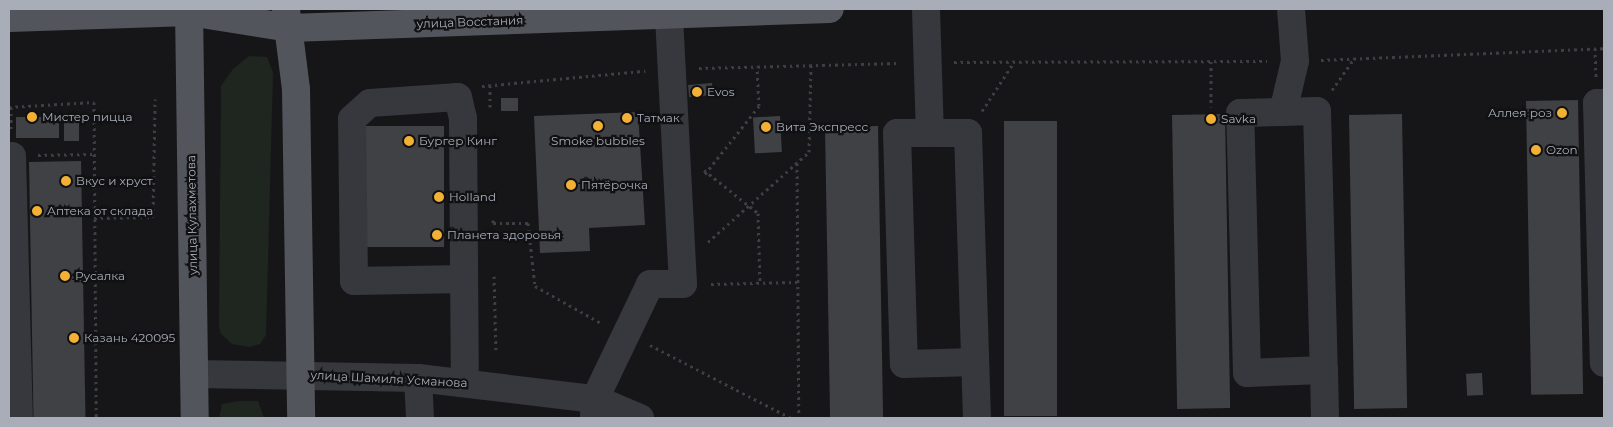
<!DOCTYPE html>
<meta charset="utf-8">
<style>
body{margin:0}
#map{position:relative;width:1613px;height:427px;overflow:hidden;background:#161618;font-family:Montserrat,sans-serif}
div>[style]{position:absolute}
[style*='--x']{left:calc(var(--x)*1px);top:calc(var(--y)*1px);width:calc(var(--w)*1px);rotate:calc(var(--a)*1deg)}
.green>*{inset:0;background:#1e261f}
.building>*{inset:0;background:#404145;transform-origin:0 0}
.path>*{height:3px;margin-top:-1.5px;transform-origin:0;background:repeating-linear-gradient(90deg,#3d3f44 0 2.5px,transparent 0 6.5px)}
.minor>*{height:28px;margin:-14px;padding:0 14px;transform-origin:14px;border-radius:14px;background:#37383d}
.major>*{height:28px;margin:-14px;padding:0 14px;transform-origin:14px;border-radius:14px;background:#53555c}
.dots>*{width:14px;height:14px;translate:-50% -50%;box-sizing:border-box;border:2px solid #111113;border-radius:50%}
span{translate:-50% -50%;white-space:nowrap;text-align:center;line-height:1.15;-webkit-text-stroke:4.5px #111113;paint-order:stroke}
.street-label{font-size:12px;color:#a8adb8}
.poi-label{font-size:12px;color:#a8adb8}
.left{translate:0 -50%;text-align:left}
.right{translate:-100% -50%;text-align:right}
.frame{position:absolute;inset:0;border:10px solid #a8adb8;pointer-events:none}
</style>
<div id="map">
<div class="green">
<i style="clip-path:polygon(249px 56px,267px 57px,273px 73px,266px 335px,260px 344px,250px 347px,232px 344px,221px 334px,219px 326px,221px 86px,233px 69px)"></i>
<i style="clip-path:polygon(240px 401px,258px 401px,264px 418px,219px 418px,222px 404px)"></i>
</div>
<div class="building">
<i style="left:712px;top:83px;width:12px;height:24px;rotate:85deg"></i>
<i style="left:501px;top:98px;width:17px;height:13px"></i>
<i style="left:1578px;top:100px;width:294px;height:52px;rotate:89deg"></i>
<i style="clip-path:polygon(638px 112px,645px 225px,589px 228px,590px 251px,540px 253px,534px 116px)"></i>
<i style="left:1225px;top:114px;width:294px;height:53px;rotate:89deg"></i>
<i style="left:1402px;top:114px;width:294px;height:53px;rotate:89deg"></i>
<i style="left:780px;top:116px;width:36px;height:27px;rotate:87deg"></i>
<i style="left:16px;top:117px;width:43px;height:21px"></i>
<i style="left:1004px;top:121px;width:53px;height:295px"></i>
<i style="left:64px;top:122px;width:15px;height:19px"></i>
<i style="left:362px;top:126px;width:82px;height:121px"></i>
<i style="left:878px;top:126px;width:292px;height:53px;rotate:89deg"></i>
<i style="left:81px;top:161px;width:257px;height:52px;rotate:89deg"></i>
<i style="left:1482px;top:373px;width:22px;height:16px;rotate:87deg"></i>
</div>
<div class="path">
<i style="--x:1595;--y:48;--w:29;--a:88"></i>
<i style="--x:1321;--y:60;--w:283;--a:-2.4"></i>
<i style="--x:1211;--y:61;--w:46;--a:90"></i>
<i style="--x:954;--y:62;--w:313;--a:-0.2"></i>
<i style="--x:699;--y:68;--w:201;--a:-1.4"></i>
<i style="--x:490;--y:85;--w:22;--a:90"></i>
<i style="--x:482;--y:86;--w:164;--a:-5.3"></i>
<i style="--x:1332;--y:90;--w:39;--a:-55"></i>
<i style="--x:9;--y:107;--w:85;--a:-3.4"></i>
<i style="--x:94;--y:102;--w:316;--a:89.6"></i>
<i style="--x:11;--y:107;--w:24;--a:90"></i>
<i style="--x:982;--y:111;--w:59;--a:-56.9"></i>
<i style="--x:38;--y:155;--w:55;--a:-1"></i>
<i style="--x:797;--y:163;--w:255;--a:89.6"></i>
<i style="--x:704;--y:170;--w:69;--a:38.5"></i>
<i style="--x:758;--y:213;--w:70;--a:88.4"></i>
<i style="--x:705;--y:174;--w:87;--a:-51.5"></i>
<i style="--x:759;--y:106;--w:39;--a:-93"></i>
<i style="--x:94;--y:218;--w:59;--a:-1"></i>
<i style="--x:153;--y:217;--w:118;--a:-89"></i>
<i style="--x:493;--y:220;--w:3;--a:90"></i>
<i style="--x:493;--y:223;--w:35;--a:0"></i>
<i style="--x:528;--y:223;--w:63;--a:83.7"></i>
<i style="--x:535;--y:286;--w:76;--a:29.3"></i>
<i style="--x:708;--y:242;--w:135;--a:-41.7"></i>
<i style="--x:809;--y:152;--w:87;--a:-88.7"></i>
<i style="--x:494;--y:276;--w:74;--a:88.5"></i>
<i style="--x:711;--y:284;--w:86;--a:-1.3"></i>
<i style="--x:650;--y:345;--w:159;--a:27.4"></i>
</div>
<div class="minor">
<i style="--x:926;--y:9;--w:124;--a:88.2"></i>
<i style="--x:930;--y:133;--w:38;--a:0"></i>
<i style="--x:968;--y:133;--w:285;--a:88.2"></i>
<i style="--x:1604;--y:103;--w:7;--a:180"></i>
<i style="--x:1597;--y:103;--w:260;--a:88.5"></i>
<i style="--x:1317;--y:111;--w:259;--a:88.5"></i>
<i style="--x:1324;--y:370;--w:77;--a:177.8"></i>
<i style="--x:1247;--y:373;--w:260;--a:-91.5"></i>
<i style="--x:1240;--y:113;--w:77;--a:-1.5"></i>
<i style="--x:1283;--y:112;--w:52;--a:-76.8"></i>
<i style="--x:1295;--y:61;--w:52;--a:-94.4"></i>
<i style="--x:930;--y:133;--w:33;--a:180"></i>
<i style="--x:897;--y:133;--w:231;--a:88.3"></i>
<i style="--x:904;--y:364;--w:71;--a:-1.6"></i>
<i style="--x:12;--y:156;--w:262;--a:88.5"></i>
<i style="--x:464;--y:279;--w:110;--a:179"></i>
<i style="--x:354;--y:281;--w:162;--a:-90.7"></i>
<i style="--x:352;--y:119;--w:24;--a:-42"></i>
<i style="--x:370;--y:103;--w:88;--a:-3.9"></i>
<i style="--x:458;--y:97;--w:22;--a:77"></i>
<i style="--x:463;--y:118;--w:265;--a:89.6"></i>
<i style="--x:1324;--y:370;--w:48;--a:88.8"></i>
<i style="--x:194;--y:374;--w:224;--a:1"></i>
<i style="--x:418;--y:378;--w:178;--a:6.8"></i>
<i style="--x:595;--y:399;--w:49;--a:22.9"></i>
<i style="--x:418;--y:378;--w:40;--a:87.1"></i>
<i style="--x:594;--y:417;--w:18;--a:-87"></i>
<i style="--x:595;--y:399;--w:127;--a:-64.4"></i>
<i style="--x:650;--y:284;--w:33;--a:0"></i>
<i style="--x:683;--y:284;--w:269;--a:-93"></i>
</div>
<div class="major">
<i style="--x:189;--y:9;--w:409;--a:89.2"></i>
<i style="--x:286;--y:10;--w:80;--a:82.8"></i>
<i style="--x:296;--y:89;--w:329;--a:89.1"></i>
<i style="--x:9;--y:18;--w:180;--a:-1.9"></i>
<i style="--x:189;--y:12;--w:102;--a:9"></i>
<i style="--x:290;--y:28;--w:540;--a:-2.02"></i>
</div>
<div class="dots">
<i style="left:697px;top:92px;background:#f2b134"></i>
<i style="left:1562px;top:113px;background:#f2b134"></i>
<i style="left:32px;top:117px;background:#f2b134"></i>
<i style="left:627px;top:118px;background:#f2b134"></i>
<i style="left:1211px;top:119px;background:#f2b134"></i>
<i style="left:598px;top:126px;background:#f2b134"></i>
<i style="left:766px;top:127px;background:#f2b134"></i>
<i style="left:409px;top:141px;background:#f2b134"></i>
<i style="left:1536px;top:150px;background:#f2b134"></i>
<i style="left:66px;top:181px;background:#f2b134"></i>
<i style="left:571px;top:185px;background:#f2b134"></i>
<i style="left:439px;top:197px;background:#f2b134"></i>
<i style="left:37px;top:211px;background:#f2b134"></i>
<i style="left:437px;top:235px;background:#f2b134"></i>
<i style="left:65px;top:276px;background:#f2b134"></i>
<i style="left:74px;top:338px;background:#f2b134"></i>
</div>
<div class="street-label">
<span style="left:470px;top:22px;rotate:-2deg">улица Восстания</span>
<span style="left:192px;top:215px;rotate:-91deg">улица Кулахметова</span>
<span style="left:389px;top:379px;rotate:3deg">улица Шамиля Усманова</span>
</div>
<div class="poi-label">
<span class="left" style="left:707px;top:92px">Evos</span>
<span class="right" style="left:1552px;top:113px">Аллея роз</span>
<span class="left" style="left:42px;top:117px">Мистер пицца</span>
<span class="left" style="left:637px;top:118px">Татмак</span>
<span class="left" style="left:1221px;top:119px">Savka</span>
<span class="left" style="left:776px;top:127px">Вита Экспресс</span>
<span class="left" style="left:419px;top:141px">Бургер Кинг</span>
<span style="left:598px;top:141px">Smoke bubbles</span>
<span class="left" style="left:1546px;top:150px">Ozon</span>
<span class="left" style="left:76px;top:181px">Вкус и хруст</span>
<span class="left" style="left:581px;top:185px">Пятёрочка</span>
<span class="left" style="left:449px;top:197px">Holland</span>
<span class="left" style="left:47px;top:211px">Аптека от склада</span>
<span class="left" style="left:447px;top:235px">Планета здоровья</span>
<span class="left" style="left:75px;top:276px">Русалка</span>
<span class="left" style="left:84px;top:338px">Казань 420095</span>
</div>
<div class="frame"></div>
</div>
